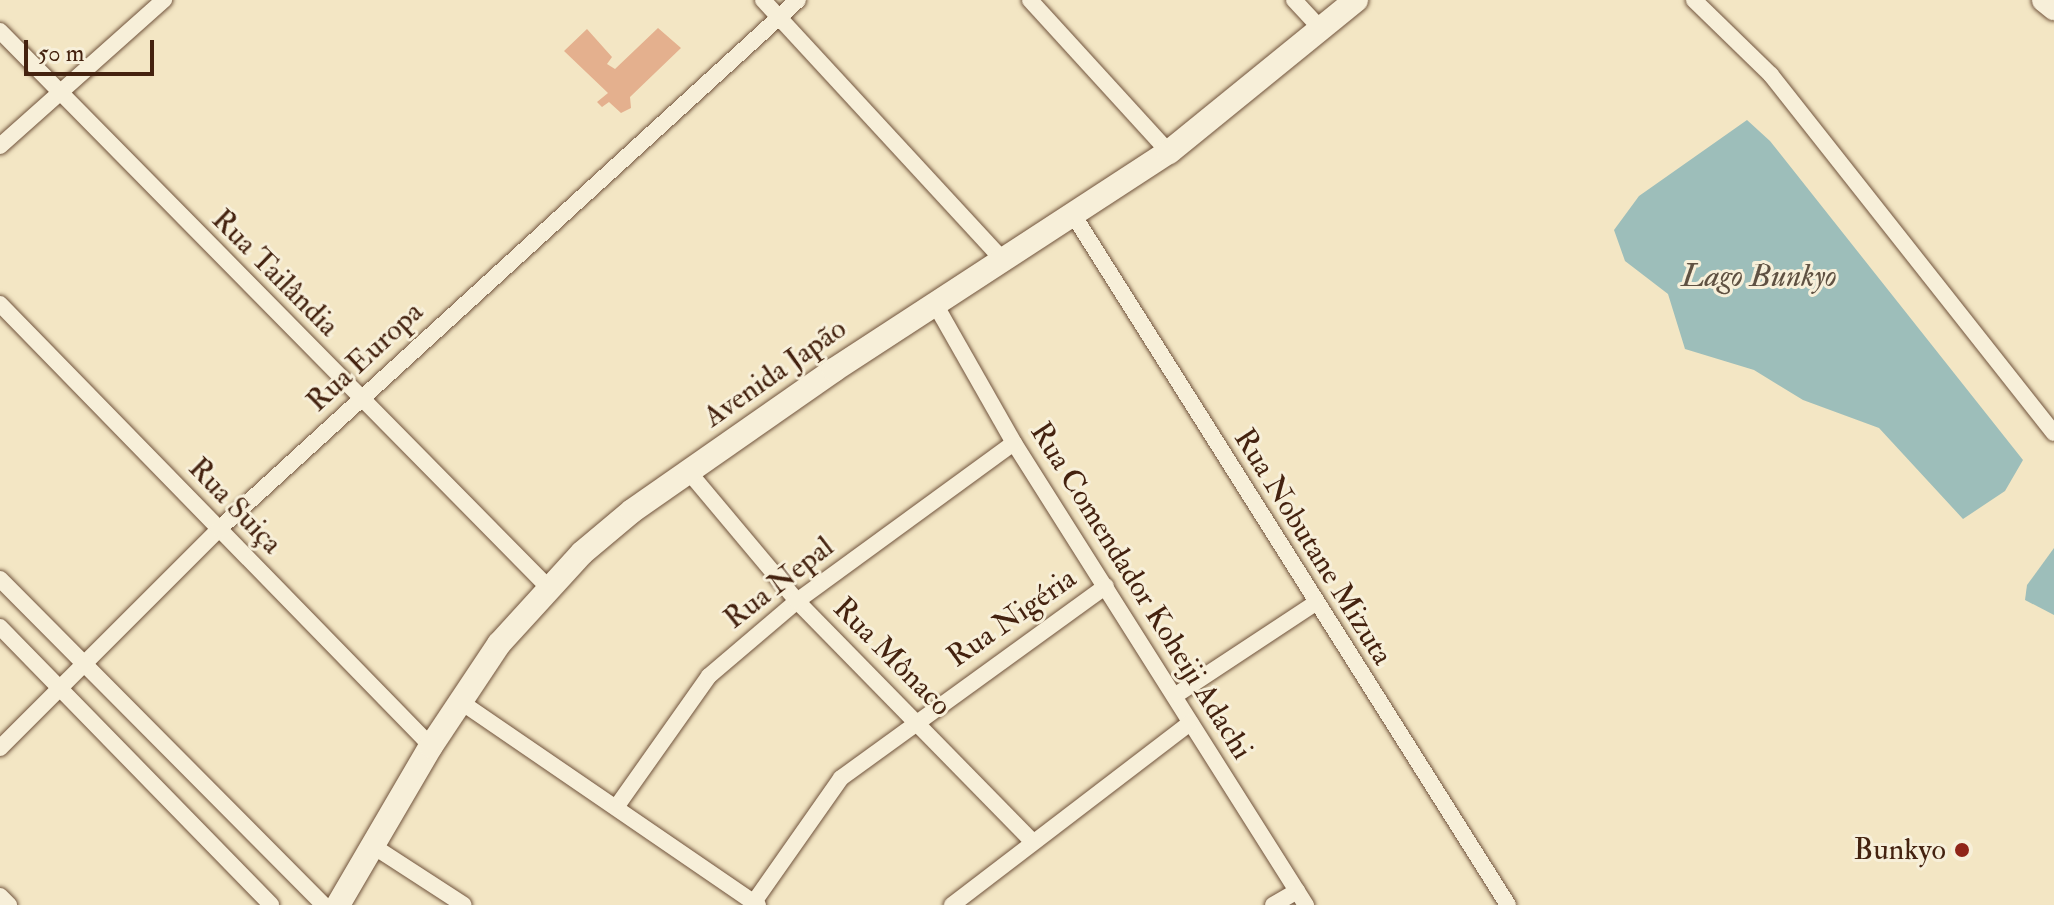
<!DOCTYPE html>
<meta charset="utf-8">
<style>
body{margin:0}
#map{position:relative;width:2054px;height:905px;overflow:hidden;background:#f3e6c4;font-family:"IM FELL Double Pica",serif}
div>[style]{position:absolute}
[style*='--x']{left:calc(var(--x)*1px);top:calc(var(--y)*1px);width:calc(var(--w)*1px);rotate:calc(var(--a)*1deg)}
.water>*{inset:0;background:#9dbeba}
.building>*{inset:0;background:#e4b08e}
.roads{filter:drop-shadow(0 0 2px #70533c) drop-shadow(0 0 2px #70533c)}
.minor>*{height:16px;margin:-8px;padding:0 8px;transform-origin:8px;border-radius:8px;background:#f7efd9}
.secondary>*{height:24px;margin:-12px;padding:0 12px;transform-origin:12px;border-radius:12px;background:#f7efd9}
.dots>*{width:22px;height:22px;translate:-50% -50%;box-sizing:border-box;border:4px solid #f7efd9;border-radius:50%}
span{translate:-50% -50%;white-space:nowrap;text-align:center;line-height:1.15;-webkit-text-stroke:6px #f7efd9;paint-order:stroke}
.street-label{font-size:30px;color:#44220f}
.poi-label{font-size:30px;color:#44220f}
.right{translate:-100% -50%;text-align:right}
.water-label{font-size:32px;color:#5f5142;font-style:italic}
.scale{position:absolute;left:24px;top:40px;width:130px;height:36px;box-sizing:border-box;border:4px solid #44220f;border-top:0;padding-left:10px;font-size:24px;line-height:28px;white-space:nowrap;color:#44220f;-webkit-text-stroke:6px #f7efd9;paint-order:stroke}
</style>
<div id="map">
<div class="water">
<i style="clip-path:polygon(1747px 120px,1770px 141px,2023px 460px,2005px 491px,1963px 519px,1879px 428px,1803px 400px,1754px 370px,1685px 349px,1668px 294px,1625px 261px,1614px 230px,1639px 196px)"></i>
<i style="clip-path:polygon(2054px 548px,2054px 615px,2025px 600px,2027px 585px)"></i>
</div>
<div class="building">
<i style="clip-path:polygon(658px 28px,681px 48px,630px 97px,631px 108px,621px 113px,609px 102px,602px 107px,597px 102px,608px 93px,564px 51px,587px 29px,612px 57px,607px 64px,615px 69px)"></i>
</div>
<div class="roads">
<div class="minor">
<i style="--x:763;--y:0;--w:354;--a:47.3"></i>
<i style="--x:1030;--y:0;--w:206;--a:47.6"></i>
<i style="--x:1294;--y:0;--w:41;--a:47"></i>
<i style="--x:1694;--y:0;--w:107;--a:44.2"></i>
<i style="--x:1771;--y:75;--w:456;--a:51.7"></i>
<i style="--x:0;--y:31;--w:779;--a:45.42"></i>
<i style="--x:0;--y:146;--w:220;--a:-41.7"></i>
<i style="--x:1074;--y:216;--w:814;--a:57.79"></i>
<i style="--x:0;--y:304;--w:617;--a:45.72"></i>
<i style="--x:935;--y:304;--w:160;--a:60.4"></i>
<i style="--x:1014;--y:443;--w:547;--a:57.71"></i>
<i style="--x:688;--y:471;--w:170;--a:50"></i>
<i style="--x:797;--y:601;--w:336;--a:45.6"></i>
<i style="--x:0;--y:579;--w:460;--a:45.2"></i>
<i style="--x:0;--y:627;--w:388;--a:45.7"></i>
<i style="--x:1176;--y:695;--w:165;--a:-33.4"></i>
<i style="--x:461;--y:702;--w:360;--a:34.4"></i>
<i style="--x:0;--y:748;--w:310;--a:-45"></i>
<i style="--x:219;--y:529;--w:784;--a:-42.42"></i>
<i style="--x:617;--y:806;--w:159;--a:-54.7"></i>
<i style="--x:709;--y:676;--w:116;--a:-40.4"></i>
<i style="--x:797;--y:601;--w:268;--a:-36.1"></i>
<i style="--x:373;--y:846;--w:108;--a:33"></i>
<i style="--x:0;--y:896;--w:13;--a:45"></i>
<i style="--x:754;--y:902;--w:151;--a:-54.9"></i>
<i style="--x:841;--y:778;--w:327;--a:-35.9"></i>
<i style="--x:952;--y:905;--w:300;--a:-37.4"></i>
<i style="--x:1273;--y:905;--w:28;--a:-30"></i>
</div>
<div class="secondary">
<i style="--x:2044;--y:0;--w:13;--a:39"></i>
<i style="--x:338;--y:905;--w:184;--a:-59.7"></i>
<i style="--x:431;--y:746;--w:123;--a:-56.3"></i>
<i style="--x:499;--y:644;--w:123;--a:-47.6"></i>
<i style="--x:582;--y:553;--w:65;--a:-40"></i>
<i style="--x:632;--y:511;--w:246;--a:-34.9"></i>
<i style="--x:834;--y:370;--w:400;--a:-33.1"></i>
<i style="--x:1169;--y:152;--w:241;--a:-39.1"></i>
</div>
</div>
<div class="dots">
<i style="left:1962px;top:850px;background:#8f2418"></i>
</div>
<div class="street-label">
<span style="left:275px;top:273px;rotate:45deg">Rua Tailândia</span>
<span style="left:365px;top:357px;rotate:-43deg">Rua Europa</span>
<span style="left:775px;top:373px;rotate:-35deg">Avenida Japão</span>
<span style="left:235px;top:506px;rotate:46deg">Rua Suiça</span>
<span style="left:1313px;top:547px;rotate:58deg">Rua Nobutane Mizuta</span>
<span style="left:779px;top:583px;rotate:-38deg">Rua Nepal</span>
<span style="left:1141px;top:591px;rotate:58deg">Rua Comendador Koheiji Adachi</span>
<span style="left:1012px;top:618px;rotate:-35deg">Rua Nigéria</span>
<span style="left:892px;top:657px;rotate:45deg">Rua Mônaco</span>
</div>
<div class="poi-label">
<span class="right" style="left:1946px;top:850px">Bunkyo</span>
</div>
<div class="water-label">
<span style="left:1759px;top:276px">Lago Bunkyo</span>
</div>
<div class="scale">50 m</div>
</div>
